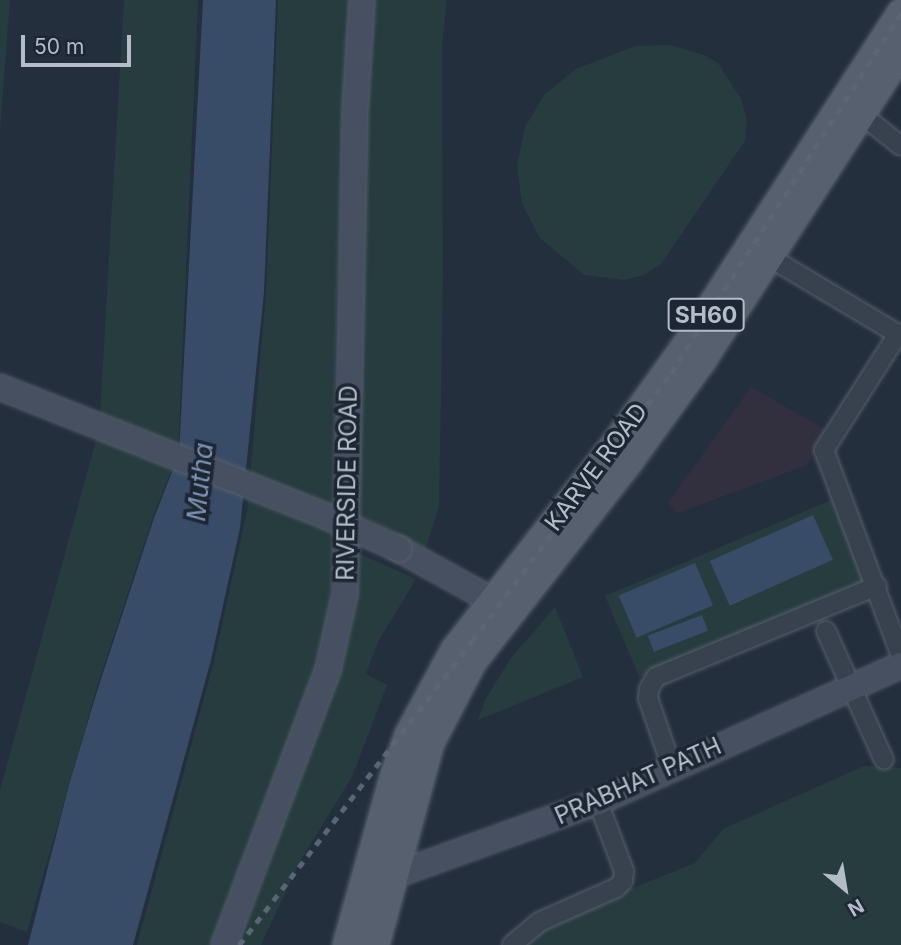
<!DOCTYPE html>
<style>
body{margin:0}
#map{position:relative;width:901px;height:945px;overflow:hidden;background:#242f3e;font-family:Inter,sans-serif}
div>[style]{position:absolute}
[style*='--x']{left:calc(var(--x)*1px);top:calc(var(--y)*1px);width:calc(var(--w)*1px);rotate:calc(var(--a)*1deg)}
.medical>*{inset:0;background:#32303f}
.green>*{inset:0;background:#263c3f;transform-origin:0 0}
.water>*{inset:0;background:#394c67;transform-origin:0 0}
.roads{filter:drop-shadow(0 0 2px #565f6c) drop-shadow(0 0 2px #565f6c)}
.street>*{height:18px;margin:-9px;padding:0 9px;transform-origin:9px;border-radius:9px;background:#38414e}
.secondary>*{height:24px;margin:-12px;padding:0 12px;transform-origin:12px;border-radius:12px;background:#465061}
.primary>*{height:28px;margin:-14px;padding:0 14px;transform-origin:14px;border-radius:14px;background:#56606e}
.rail>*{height:4.5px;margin-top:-2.25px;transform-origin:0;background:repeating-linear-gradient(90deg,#5a6575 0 7px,transparent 0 14px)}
.bridges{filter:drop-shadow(0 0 2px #565f6c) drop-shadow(0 0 2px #565f6c)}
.secondary-bridge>*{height:24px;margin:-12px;padding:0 12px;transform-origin:12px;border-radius:12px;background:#465061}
span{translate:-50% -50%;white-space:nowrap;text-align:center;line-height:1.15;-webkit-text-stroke:7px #1d2633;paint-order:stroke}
.shield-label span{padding:2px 5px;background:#1d2633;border:2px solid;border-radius:5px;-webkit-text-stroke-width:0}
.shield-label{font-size:23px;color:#b4bcc9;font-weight:700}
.street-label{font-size:24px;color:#b4bcc9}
.water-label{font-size:26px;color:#7c92b1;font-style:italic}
.north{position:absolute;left:810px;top:854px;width:70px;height:70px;-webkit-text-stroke:5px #1d2633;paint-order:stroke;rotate:150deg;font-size:19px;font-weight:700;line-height:28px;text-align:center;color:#b4bcc9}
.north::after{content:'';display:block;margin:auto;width:24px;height:32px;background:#b4bcc9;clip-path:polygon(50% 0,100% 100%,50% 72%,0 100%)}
.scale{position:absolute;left:21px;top:35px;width:110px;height:32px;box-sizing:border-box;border:4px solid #b4bcc9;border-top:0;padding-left:9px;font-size:21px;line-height:24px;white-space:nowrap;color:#b4bcc9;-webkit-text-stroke:5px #1d2633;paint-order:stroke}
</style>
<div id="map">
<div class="medical">
<i style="clip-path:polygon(751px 387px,826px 430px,807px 465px,678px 513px,668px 503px)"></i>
</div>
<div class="green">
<i style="clip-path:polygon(0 0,10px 0,0 131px)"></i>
<i style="clip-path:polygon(124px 0,198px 0,178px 454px,153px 517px,98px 684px,27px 932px,0 922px,0 790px,95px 444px,100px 413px)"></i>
<i style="clip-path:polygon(278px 0,352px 0,341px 180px,335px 354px,335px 541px,327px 649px,220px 945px,137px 945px,214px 661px,247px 511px,266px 292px)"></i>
<i style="clip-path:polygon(374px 0,447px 0,442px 45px,443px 278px,439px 506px,426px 548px,359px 515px,366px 74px)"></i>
<i style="clip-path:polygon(670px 45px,704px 55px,718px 63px,741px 99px,747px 120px,745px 141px,661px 264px,644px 275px,624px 280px,584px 275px,540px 238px,522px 204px,517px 165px,525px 127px,545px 94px,576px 69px,635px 46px)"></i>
<i style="left:836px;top:498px;width:88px;height:251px;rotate:67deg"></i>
<i style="clip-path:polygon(358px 553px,416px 579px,378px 642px,366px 674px,387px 685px,352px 777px,300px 861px,261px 945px,227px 945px)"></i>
<i style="clip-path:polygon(555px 607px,583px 677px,478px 720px,485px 700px,511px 658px)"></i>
<i style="clip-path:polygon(864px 766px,901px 768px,901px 945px,517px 945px,541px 925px,695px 863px,723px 829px)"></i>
</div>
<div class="water">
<i style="clip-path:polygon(203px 0,276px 0,264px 292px,240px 528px,211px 660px,133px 945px,28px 945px,69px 785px,99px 685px,154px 518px,179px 454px)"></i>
<i style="left:813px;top:515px;width:49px;height:113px;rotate:66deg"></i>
<i style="left:695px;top:563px;width:46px;height:83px;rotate:67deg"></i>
<i style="left:702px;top:615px;width:17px;height:58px;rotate:69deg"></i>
</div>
<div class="roads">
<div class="street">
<i style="--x:861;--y:114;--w:51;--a:38.7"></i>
<i style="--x:769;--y:257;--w:154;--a:30.9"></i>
<i style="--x:898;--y:334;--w:138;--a:122.5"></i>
<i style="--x:824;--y:450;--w:220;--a:69.5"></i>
<i style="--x:826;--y:631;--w:141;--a:65.8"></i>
<i style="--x:672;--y:768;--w:74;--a:-108.9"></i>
<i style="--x:648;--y:698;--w:9;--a:-84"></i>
<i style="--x:649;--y:689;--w:14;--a:-60"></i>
<i style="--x:656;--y:677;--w:239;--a:-22.4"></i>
<i style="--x:512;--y:945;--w:35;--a:-40"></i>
<i style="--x:539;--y:922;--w:84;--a:-23.8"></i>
<i style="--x:616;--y:888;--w:10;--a:-45"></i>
<i style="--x:623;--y:881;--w:10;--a:-84"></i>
<i style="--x:624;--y:871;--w:74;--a:-110.6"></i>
</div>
<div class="secondary">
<i style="--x:399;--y:549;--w:89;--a:28.9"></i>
<i style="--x:477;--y:592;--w:36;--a:36"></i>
<i style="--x:378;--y:870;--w:18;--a:16"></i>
<i style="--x:395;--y:875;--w:216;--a:-19.8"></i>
<i style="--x:598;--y:802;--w:333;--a:-24.3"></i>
<i style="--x:224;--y:945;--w:294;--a:-69.3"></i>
<i style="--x:328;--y:670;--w:78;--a:-77.4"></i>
<i style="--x:345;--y:594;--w:482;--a:-88.8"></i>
<i style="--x:355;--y:112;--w:112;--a:-86.4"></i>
</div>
<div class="primary">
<i style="--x:347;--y:945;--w:178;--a:-74.3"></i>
<i style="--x:395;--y:774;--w:41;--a:-70.3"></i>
<i style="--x:409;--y:735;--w:97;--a:-61.6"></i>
<i style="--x:455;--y:650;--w:256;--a:-52"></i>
<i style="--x:613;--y:448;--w:122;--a:-54.4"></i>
<i style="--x:684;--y:349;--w:400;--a:-57.1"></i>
<i style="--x:375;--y:945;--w:209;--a:-74.8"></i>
<i style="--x:430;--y:743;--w:91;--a:-62.6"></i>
<i style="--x:472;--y:662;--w:255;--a:-52"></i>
<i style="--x:629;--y:461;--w:125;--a:-54.1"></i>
<i style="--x:702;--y:360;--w:367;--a:-57.1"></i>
</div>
</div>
<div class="rail">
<i style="--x:239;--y:945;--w:383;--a:-52.5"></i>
<i style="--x:472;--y:641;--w:334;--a:-53.4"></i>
<i style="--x:671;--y:373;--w:427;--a:-57.4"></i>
</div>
<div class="bridges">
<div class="secondary-bridge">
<i style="--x:0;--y:387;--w:353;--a:21.6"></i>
<i style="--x:328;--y:517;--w:78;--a:24.3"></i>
</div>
</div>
<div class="shield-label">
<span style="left:706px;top:315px">SH60</span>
</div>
<div class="street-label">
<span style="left:596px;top:467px;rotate:-53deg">KARVE ROAD</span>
<span style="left:347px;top:483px;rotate:-89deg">RIVERSIDE ROAD</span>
<span style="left:638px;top:781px;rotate:-24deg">PRABHAT PATH</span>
</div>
<div class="water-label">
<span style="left:200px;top:482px;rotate:-84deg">Mutha</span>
</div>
<div class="north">N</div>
<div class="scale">50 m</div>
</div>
